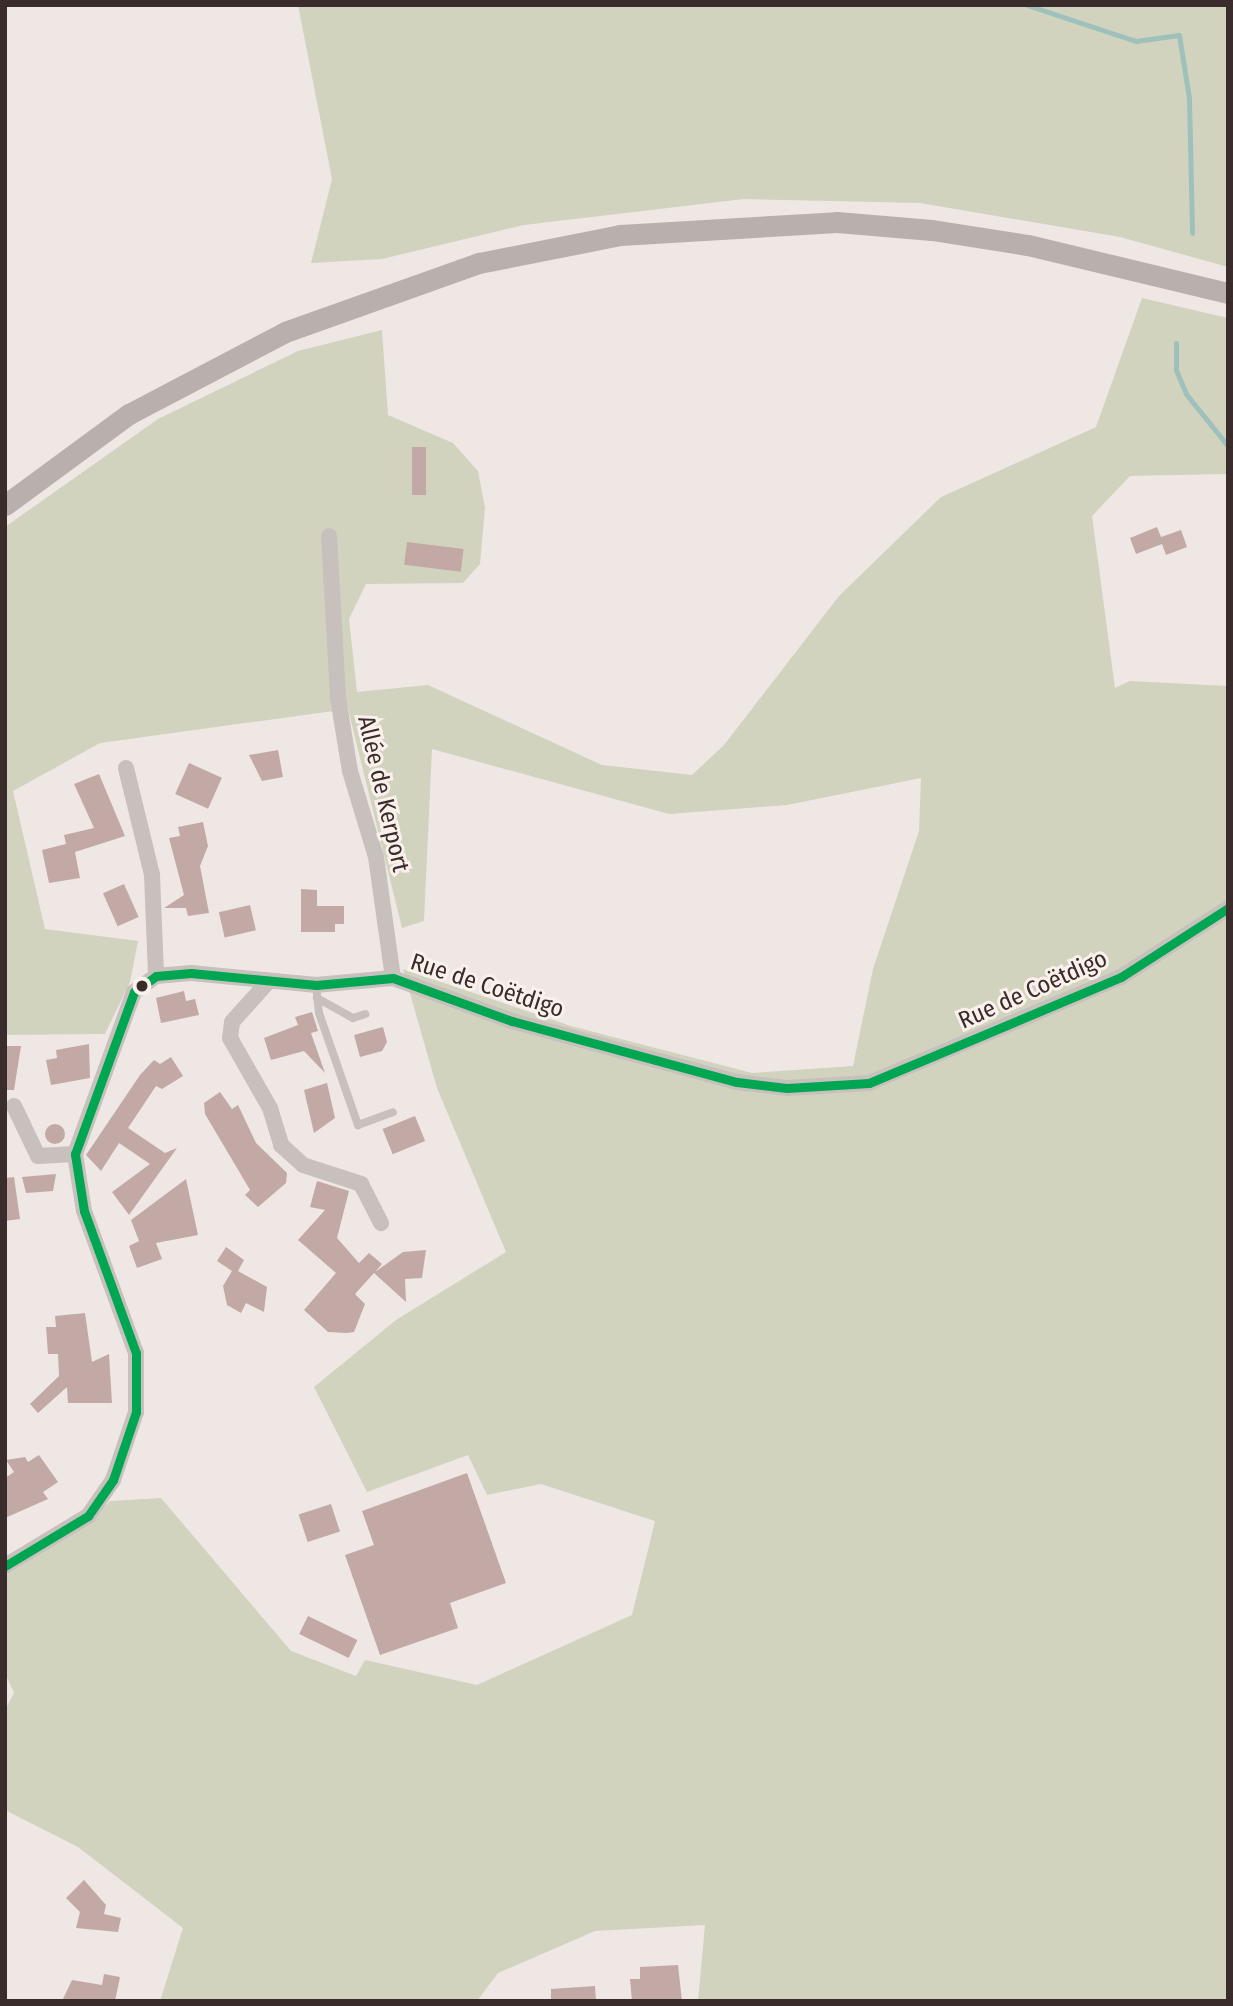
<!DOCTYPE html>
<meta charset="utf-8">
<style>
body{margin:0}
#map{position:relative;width:1233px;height:2006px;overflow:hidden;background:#eee7e4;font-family:"Fira Sans Condensed",sans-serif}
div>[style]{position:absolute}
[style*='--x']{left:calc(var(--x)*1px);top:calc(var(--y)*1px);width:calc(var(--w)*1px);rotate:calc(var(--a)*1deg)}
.green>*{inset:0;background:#d2d3be}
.stream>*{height:5px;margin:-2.5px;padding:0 2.5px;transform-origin:2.5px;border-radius:2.5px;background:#9fc1bc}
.building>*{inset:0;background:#c2a9a5;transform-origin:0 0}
.round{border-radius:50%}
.lane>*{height:8px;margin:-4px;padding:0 4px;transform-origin:4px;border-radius:4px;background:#c8c0bc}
.street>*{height:16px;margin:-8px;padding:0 8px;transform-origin:8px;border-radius:8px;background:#c8c0bc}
.secondary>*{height:21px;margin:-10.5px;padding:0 10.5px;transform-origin:10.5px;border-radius:10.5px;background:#b8b0ac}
.bus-1>*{height:9px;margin:-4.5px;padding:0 4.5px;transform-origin:4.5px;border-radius:4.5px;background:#00a651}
.dots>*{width:19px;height:19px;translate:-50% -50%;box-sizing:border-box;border:4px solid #faf1ec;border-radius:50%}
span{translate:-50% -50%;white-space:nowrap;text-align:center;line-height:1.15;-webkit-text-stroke:6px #faf1ec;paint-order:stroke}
.street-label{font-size:24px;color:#392c2a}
.frame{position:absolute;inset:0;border:7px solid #392c2a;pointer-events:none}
</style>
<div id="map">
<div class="green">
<i style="clip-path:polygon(298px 5px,1228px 5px,1228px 267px,1120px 237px,920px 203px,744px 199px,524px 225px,382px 259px,311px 263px,332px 179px)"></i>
<i style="clip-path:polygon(1142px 298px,1228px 318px,1228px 474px,1130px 476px,1092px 516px,1115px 688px,1130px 681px,1228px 686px,1228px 2001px,698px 2001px,705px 1925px,595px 1931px,498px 1973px,477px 2001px,160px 2001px,183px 1928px,78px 1847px,5px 1810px,5px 1710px,14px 1693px,5px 1673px,5px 1575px,83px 1527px,110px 1501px,161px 1498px,291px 1651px,356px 1676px,365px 1660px,477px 1685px,632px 1615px,655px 1521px,541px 1484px,487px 1495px,468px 1455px,367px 1492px,314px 1387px,396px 1320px,506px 1252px,437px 1088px,403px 969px,571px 1026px,752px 1073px,853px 1066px,873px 969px,919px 831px,921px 778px,787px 805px,669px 814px,432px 749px,424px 921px,402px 928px,348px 709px,100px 743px,13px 791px,45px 929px,138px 941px,130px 982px,105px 1034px,5px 1035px,5px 527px,158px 419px,298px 351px,382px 330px,388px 415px,453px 443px,478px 471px,485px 508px,480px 564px,463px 583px,366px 584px,349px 619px,357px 692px,428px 685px,602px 765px,692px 775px,724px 745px,839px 596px,941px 497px,1096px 427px)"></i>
</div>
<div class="stream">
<i style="--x:1027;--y:5;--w:115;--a:18.3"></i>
<i style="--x:1136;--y:41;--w:43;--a:-7.9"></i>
<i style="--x:1179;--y:35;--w:64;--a:81"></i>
<i style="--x:1189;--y:98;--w:135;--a:88.7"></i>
<i style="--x:1176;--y:343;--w:27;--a:90"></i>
<i style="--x:1176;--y:370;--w:26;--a:67"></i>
<i style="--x:1186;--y:394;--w:67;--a:51.1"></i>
</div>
<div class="building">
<i style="left:426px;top:447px;width:48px;height:14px;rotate:90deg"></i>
<i style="clip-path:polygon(1157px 527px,1161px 537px,1181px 530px,1187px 547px,1166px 555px,1162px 544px,1136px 554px,1130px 538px)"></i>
<i style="left:407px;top:542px;width:57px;height:23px;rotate:7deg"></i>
<i style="clip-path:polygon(278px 750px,283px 777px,262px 781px,249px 755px)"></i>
<i style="left:189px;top:763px;width:36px;height:34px;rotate:24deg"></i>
<i style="clip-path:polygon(99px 774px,125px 836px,75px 852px,80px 878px,49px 883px,42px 850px,66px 844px,64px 835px,94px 828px,74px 784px)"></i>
<i style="clip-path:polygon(203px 822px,208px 846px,200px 866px,209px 913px,188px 916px,186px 908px,164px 908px,184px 895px,169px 838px,180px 836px,178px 827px)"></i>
<i style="left:124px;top:884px;width:36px;height:23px;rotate:66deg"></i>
<i style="clip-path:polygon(301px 889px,317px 890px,317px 906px,344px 906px,344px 924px,335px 924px,335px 932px,301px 932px)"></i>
<i style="left:250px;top:905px;width:26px;height:32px;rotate:77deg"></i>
<i style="clip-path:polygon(184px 991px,186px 1001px,195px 999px,199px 1015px,161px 1023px,156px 998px)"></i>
<i style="clip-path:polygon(312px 1012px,318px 1031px,311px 1033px,325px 1073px,304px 1051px,271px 1060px,264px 1038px,298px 1025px,295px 1017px)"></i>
<i style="clip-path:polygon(383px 1027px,387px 1042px,382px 1051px,360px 1057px,354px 1035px)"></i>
<i style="clip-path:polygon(89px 1044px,90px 1078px,51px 1085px,46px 1060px,57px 1058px,56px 1050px)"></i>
<i style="clip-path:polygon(5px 1046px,21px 1046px,14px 1090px,5px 1090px)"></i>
<i style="clip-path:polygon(171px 1057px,183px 1076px,162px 1089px,156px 1086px,128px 1128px,165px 1153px,177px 1148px,129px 1215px,112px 1192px,150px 1164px,119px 1143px,101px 1171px,86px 1155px,140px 1075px,154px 1060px,160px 1064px)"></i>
<i style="clip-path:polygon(327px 1083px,335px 1118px,314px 1133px,304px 1090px)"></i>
<i style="clip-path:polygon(220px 1092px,232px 1109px,238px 1105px,256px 1143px,287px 1173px,286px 1183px,258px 1207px,245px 1195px,250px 1190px,205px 1114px,204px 1103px)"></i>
<i style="left:415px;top:1116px;width:27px;height:35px;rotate:68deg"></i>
<i class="round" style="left:45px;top:1124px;width:20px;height:20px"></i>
<i style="clip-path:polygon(56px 1174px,53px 1191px,26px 1193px,22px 1177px)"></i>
<i style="clip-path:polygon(14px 1177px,20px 1219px,5px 1221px,5px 1178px)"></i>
<i style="clip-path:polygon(186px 1179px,198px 1235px,156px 1243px,162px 1259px,137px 1268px,129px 1246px,139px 1241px,131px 1220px)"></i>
<i style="clip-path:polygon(317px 1181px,349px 1191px,337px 1238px,359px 1263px,369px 1253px,382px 1264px,375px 1272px,403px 1252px,426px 1250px,422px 1278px,405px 1279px,406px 1302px,374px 1273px,355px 1294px,365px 1304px,354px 1332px,347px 1333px,328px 1332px,304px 1310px,336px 1273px,298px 1240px,325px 1210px,310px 1207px)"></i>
<i style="clip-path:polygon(226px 1247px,244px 1260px,238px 1271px,267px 1287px,264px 1312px,246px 1303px,241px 1313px,227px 1305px,223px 1286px,232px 1271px,217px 1261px)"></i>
<i style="clip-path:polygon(85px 1313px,92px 1362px,109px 1354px,112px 1403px,68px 1403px,67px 1387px,38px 1413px,30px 1404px,59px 1376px,58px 1354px,48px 1354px,46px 1327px,56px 1327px,55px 1316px)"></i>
<i style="clip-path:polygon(39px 1455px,58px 1482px,43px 1492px,48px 1499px,5px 1518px,5px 1478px,14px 1472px,6px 1460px,25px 1457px,28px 1462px)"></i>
<i style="clip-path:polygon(467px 1473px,506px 1583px,450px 1603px,458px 1628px,380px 1655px,345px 1555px,374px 1545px,362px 1511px)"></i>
<i style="left:331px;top:1504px;width:29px;height:34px;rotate:72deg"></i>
<i style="left:308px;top:1616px;width:55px;height:20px;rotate:26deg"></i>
<i style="clip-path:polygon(84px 1880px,106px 1905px,104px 1914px,121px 1918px,118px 1932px,76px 1928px,80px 1912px,66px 1898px)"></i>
<i style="clip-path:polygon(678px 1965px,682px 2001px,632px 2001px,630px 1979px,640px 1979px,640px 1967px)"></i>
<i style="clip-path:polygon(104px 1974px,120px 1977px,115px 2001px,62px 2001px,72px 1980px,102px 1985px)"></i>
<i style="clip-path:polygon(595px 1986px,596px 2001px,551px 2001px,551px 1989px)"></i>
</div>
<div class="lane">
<i style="--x:316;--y:985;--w:28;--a:84"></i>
<i style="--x:319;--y:1013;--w:119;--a:70.8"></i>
<i style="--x:358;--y:1125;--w:37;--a:-20"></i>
<i style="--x:317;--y:998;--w:41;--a:29.1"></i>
<i style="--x:353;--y:1018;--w:13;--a:-18"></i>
</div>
<div class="street">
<i style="--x:329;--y:536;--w:162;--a:86.8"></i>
<i style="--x:338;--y:698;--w:74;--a:80.7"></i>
<i style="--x:350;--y:771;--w:90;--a:73.2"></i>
<i style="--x:376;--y:857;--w:122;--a:82"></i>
<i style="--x:126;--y:768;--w:110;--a:76.3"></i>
<i style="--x:152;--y:875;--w:101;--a:87.7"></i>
<i style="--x:267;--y:983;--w:52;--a:131.9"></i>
<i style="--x:232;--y:1022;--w:16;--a:97"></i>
<i style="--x:230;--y:1038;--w:81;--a:60.3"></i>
<i style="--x:270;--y:1108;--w:39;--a:73"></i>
<i style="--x:281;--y:1145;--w:30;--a:42"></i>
<i style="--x:303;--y:1165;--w:61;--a:18.1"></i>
<i style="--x:361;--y:1184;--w:44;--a:62.9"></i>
<i style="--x:14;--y:1106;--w:55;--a:64.4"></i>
<i style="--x:38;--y:1156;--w:37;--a:-3"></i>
<i style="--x:5;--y:1566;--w:97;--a:-31.1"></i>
<i style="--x:88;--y:1516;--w:44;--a:-55.2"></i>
<i style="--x:113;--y:1480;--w:72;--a:-71.3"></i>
<i style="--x:136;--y:1412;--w:59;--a:-90"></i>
<i style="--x:136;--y:1353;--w:151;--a:-110.1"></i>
<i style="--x:84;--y:1211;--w:58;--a:-99"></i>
<i style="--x:75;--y:1154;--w:172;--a:-70"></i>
<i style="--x:134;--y:992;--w:27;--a:-36"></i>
<i style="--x:156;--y:976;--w:35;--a:-5"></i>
<i style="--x:191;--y:973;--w:126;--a:5.5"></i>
<i style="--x:316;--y:985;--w:77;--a:-5.2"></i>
<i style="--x:393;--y:978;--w:127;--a:19.9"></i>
<i style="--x:512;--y:1021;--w:233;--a:15.2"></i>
<i style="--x:737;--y:1082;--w:50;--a:6.8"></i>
<i style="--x:787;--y:1088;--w:82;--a:-3.5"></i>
<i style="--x:869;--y:1083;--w:273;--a:-22.8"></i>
<i style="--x:1121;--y:977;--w:127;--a:-32.8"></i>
</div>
<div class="secondary">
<i style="--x:5;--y:505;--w:154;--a:-36.3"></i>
<i style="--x:129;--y:414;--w:176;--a:-27.7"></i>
<i style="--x:285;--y:332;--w:206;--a:-19.6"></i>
<i style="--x:479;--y:263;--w:144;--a:-11.2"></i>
<i style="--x:620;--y:235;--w:217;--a:-3.4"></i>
<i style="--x:837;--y:222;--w:95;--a:4.8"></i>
<i style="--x:932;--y:230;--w:97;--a:8.9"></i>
<i style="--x:1028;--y:245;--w:206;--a:13.5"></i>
</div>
<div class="bus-1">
<i style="--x:5;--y:1566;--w:97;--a:-31.1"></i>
<i style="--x:88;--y:1516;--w:44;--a:-55.2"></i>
<i style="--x:113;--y:1480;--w:72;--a:-71.3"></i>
<i style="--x:136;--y:1412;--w:59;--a:-90"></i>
<i style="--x:136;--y:1353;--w:151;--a:-110.1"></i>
<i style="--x:84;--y:1211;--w:58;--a:-99"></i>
<i style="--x:75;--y:1154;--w:172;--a:-70"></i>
<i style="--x:134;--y:992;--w:27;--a:-36"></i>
<i style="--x:156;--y:976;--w:35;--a:-5"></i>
<i style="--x:191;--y:973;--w:126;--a:5.5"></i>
<i style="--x:316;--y:985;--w:77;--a:-5.2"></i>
<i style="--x:393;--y:978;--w:127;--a:19.9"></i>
<i style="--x:512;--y:1021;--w:233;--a:15.2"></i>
<i style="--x:737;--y:1082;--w:50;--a:6.8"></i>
<i style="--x:787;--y:1088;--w:82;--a:-3.5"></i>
<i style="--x:869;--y:1083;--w:273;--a:-22.8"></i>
<i style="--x:1121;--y:977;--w:127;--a:-32.8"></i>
</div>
<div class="dots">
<i style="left:142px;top:986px;background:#392c2a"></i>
</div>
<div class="street-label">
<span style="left:383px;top:794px;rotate:77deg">Allée de Kerport</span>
<span style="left:487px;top:986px;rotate:18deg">Rue de Coëtdigo</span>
<span style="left:1033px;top:990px;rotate:-24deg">Rue de Coëtdigo</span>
</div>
<div class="frame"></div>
</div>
